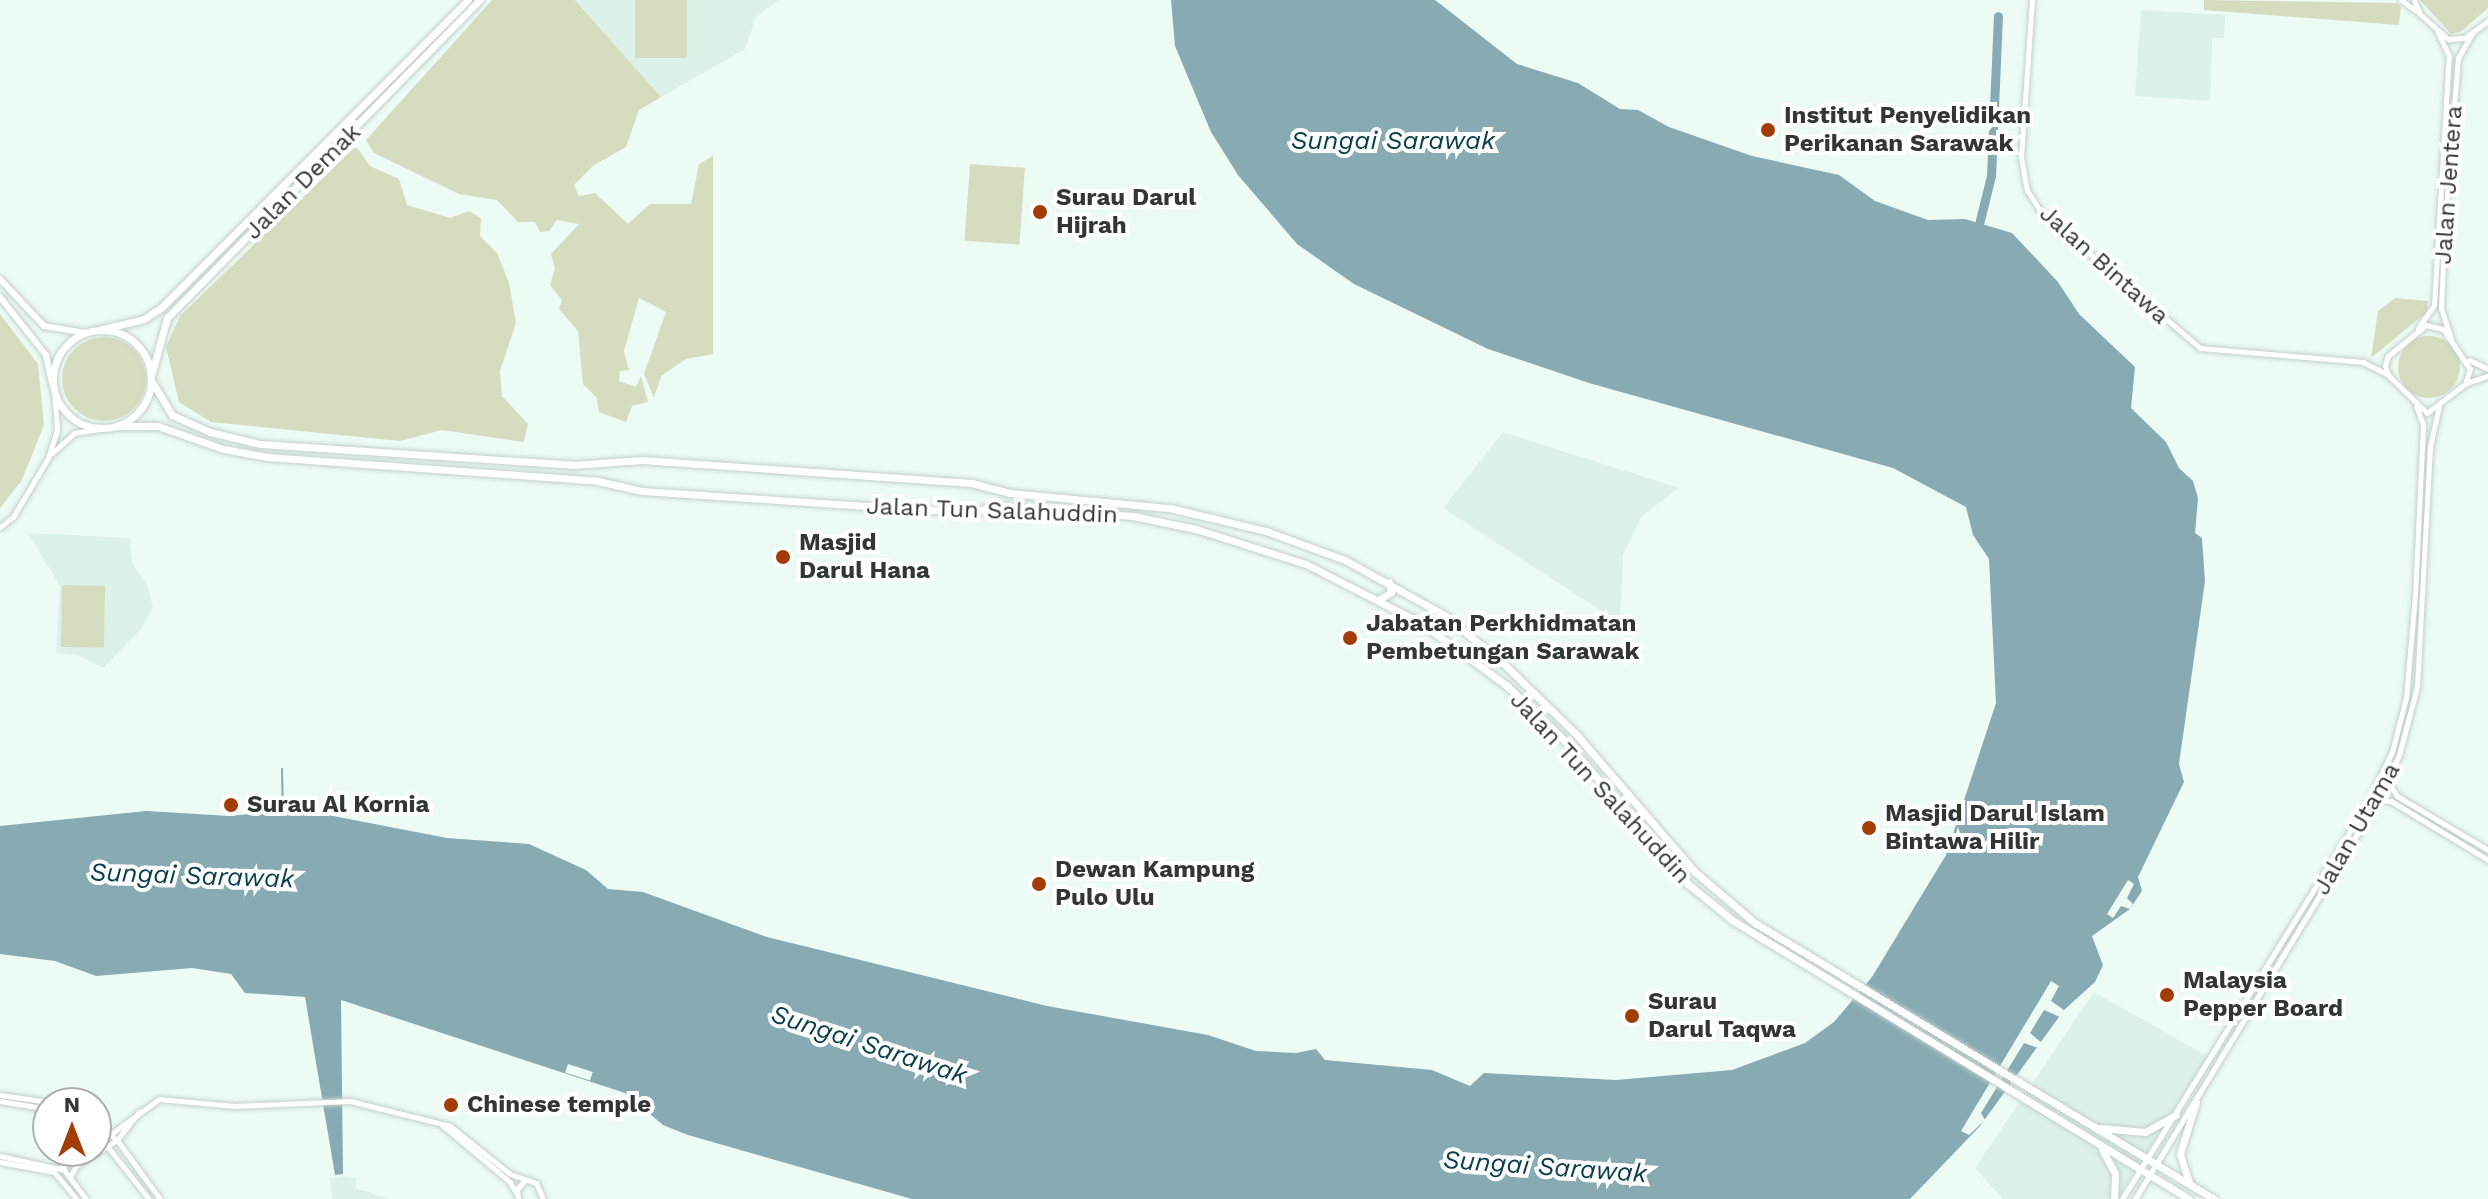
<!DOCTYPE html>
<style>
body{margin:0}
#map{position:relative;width:2488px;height:1199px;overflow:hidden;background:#edfbf5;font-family:"Work Sans",sans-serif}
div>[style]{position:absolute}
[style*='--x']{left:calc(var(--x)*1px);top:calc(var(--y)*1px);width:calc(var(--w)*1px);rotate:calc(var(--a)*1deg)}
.built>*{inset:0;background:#dcf2e8}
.green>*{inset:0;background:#d6dcbf;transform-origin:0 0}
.round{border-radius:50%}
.water>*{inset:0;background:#87aab3}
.pier>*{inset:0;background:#edfbf5;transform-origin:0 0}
.stream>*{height:2px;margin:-1px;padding:0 1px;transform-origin:1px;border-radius:1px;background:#87aab3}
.river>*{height:9px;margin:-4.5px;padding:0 4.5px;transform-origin:4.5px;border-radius:4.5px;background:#87aab3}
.roads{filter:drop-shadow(0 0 2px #c3d1cb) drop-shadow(0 0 2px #c3d1cb)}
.secondary>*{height:5px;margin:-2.5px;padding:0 2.5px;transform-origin:2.5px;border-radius:2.5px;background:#fff}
.primary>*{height:6px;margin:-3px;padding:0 3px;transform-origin:3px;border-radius:3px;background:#fff}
.highway>*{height:7px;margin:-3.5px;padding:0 3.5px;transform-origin:3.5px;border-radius:3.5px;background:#fff}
.highway>.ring{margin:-3.5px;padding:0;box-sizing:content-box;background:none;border:7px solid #fff;border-radius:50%}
.dots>*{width:22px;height:22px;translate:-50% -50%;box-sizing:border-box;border:4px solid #fff;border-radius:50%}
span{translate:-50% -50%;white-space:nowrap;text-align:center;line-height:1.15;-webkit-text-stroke:8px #fff;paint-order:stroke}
.poi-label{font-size:24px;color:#323735;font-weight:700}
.left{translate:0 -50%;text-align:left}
.street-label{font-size:24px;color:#323735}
.water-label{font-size:26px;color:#09404b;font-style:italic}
.north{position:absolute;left:32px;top:1087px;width:80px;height:80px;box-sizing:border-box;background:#fff;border:2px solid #adafae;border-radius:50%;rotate:0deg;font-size:22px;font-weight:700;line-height:32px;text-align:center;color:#323735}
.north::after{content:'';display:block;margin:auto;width:28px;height:36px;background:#a13d05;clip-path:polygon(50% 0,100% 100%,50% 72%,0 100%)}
</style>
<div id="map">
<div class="built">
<i style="clip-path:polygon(575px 0,779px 0,756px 17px,745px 49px,661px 97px)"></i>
<i style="clip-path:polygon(2141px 10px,2225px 15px,2224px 38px,2212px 38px,2210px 101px,2135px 96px)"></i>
<i style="clip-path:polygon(1503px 432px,1679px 488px,1641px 517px,1623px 555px,1620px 623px,1443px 508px)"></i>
<i style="clip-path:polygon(28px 533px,130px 538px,132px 563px,147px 584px,153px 607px,142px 628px,103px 668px,77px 655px,56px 653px,60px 586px)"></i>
<i style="clip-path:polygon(2094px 992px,2207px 1056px,2117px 1199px,2003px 1199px,1975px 1168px)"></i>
<i style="clip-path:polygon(344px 1176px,357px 1178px,355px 1188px,390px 1199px,332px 1199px,330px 1178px)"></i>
</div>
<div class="green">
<i style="clip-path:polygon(492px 0,575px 0,661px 97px,639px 110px,626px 147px,594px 165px,574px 185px,579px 196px,595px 193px,628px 224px,650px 204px,691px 204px,699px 164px,713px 156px,713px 354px,686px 359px,661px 376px,654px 398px,644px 374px,666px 312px,639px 298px,624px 351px,629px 370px,620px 371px,619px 381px,636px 387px,641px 376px,648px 402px,632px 406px,626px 422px,599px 412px,597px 398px,583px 384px,578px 331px,559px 309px,562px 300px,550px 285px,555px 269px,551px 254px,579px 224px,557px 220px,549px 231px,540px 232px,535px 222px,518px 222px,497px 200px,459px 194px,374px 153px,366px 140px)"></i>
<i style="left:635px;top:0;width:52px;height:58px"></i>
<i style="clip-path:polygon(2204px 0,2396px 3px,2401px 6px,2399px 25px,2204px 10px)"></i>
<i style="clip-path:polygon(2420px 0,2488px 0,2488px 8px,2462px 31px,2451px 34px)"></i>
<i style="clip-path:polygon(356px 146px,370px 166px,399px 179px,407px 205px,450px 218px,469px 211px,481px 218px,480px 236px,497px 253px,509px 283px,516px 323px,500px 371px,502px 396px,528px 424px,524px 442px,442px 430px,400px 441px,211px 422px,179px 402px,166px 347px,180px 316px)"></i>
<i style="left:970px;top:164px;width:55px;height:77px;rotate:4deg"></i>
<i style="clip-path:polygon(2395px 298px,2428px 301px,2427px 312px,2371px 358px,2378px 311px)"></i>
<i style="clip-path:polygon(0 314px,38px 364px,44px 425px,22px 480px,0 508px)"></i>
<i class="round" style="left:2398px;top:336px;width:62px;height:62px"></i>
<i class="round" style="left:62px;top:337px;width:84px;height:84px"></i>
<i style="left:62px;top:585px;width:43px;height:62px;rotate:1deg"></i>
</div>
<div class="water">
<i style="clip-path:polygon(1171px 0,1435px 0,1517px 64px,1578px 83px,1620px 109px,1638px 110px,1669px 127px,1752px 156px,1839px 175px,1875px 201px,1928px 220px,1965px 219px,2012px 233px,2058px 282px,2079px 314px,2135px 367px,2131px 408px,2166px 442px,2179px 468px,2193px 481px,2198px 498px,2195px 533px,2202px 538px,2205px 581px,2179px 764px,2184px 782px,2138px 877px,2142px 891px,2130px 909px,2092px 936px,2103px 965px,2095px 982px,2064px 1010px,1980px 1126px,1910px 1199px,912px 1199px,688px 1135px,663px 1125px,625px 1093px,341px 1000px,343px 1174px,335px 1175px,305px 997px,245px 993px,231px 974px,192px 968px,96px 976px,55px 961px,0 954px,0 826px,146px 811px,230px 816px,297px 809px,447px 838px,529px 844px,586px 870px,608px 889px,643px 892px,767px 937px,1047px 1006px,1208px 1035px,1256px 1051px,1296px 1053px,1316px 1049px,1325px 1060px,1432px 1070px,1470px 1086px,1484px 1073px,1616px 1080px,1732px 1070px,1805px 1043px,1834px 1022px,1872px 977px,1946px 855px,1996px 703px,1989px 559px,1973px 535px,1966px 507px,1893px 468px,1589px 383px,1488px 349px,1354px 284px,1297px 244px,1238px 175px,1211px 132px,1175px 46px)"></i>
</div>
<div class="pier">
<i style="clip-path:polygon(2128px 880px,2134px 884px,2127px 898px,2133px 904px,2130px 909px,2121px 906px,2113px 918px,2107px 914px)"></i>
<i style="clip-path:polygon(2051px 981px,2059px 986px,2051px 1001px,2064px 1010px,2060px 1017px,2044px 1010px,2030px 1033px,2042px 1043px,2038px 1048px,2024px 1043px,1981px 1113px,1985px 1120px,1969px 1135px,1961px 1131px)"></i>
<i style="left:568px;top:1064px;width:26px;height:9px;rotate:18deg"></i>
</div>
<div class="stream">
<i style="--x:282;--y:769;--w:46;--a:88.8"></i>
</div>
<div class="river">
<i style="--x:1977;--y:232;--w:58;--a:-76"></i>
<i style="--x:1991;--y:176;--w:160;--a:-87.5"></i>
</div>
<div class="roads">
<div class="secondary">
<i style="--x:2032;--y:0;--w:157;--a:94"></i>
<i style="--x:2021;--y:157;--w:34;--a:80"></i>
<i style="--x:2027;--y:190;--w:26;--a:58"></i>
<i style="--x:2041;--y:212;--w:209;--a:40.5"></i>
<i style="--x:2200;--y:348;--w:164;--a:4.9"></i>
<i style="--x:2363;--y:362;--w:28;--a:27"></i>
<i style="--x:2401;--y:0;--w:19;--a:36"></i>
<i style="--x:2414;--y:0;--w:15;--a:67"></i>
<i style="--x:2420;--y:14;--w:38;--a:42"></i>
<i style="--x:2448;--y:39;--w:16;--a:-4"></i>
<i style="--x:2464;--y:38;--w:29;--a:-35"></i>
<i style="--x:2426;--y:325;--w:17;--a:13"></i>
<i style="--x:2443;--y:329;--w:48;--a:56"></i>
<i style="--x:2470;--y:369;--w:16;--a:108"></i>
<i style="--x:2465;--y:384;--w:48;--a:142.7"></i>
<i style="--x:2427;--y:413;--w:54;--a:-135.7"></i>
<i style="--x:2388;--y:375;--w:10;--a:-107"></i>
<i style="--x:2385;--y:365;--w:9;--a:-72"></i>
<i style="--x:2388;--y:356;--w:49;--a:-39.2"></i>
<i style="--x:2418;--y:328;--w:28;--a:-55"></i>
<i style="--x:2434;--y:305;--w:249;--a:-86.6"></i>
<i style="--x:2449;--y:56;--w:26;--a:-115"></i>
<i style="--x:2451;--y:339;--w:32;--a:-108"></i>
<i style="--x:2441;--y:309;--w:90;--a:-87.5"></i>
<i style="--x:2445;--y:219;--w:162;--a:-85.4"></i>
<i style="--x:2458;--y:58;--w:30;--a:-60"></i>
<i style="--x:2469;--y:360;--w:21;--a:25"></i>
<i style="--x:2466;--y:383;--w:23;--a:-18"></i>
<i style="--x:51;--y:454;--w:31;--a:-42"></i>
<i style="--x:74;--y:433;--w:32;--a:-9"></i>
<i style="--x:0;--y:527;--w:16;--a:-38"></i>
<i style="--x:13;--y:517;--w:69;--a:-59.3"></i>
<i style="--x:48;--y:458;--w:29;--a:-72"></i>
<i style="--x:57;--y:430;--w:39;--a:-94"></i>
<i style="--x:2388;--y:782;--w:17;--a:57"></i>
<i style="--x:2397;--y:796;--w:106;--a:30.7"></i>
<i style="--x:2378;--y:800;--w:13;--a:4"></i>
<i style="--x:2391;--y:801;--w:114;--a:31.3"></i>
<i style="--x:0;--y:1095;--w:57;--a:8.1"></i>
<i style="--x:0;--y:1101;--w:49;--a:9.5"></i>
<i style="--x:96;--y:1123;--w:27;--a:39"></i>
<i style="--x:117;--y:1140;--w:73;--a:53.9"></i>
<i style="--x:442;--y:1125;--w:89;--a:40"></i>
<i style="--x:510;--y:1182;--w:13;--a:61"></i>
<i style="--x:96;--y:1132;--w:85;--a:51.7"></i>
<i style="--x:96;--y:1145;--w:78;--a:-36.1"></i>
<i style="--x:159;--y:1099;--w:76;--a:5.3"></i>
<i style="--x:235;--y:1106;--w:115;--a:-2.5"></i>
<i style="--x:350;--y:1101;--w:103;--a:14"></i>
<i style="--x:450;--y:1126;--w:77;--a:38.7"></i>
<i style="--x:510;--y:1174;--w:28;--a:19"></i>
<i style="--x:536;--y:1183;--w:17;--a:66"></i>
<i style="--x:0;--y:1156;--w:66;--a:12.3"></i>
<i style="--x:64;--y:1170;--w:36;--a:53"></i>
<i style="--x:0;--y:1162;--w:55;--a:10.5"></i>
<i style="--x:54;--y:1172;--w:35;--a:50"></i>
<i style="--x:60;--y:1168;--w:32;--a:-32"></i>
<i style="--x:71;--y:1175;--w:10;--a:-61"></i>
<i style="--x:76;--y:1166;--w:49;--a:-32.4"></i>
<i style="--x:117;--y:1140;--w:36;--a:-52"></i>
<i style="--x:518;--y:1199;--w:10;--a:-96"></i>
<i style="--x:517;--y:1189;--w:12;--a:-48"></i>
<i style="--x:2122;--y:1199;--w:467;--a:-58.2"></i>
<i style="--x:2368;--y:802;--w:55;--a:-64.4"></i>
<i style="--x:2392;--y:752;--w:56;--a:-75.5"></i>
<i style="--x:2406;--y:698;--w:102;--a:-85"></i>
<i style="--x:2415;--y:596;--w:172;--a:-87.3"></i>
<i style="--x:2423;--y:424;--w:19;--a:-111"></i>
<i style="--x:2135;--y:1199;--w:467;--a:-58.7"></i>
<i style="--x:2378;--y:800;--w:50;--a:-65"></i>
<i style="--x:2399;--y:755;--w:70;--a:-75.2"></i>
<i style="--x:2417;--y:687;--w:240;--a:-86.9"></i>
<i style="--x:2430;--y:447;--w:42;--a:-77.6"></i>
</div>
<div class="primary">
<i style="--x:0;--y:279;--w:64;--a:46.9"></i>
<i style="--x:44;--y:326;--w:43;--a:9.5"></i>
<i style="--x:0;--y:297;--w:74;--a:51.6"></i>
<i style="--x:46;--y:355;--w:29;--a:78"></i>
</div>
<div class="highway">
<i class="ring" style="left:53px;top:330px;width:91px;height:91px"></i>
<i style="--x:99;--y:330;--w:46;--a:-13.7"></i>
<i style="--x:144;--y:319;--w:22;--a:-34"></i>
<i style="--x:162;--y:307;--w:433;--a:-45.1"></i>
<i style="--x:151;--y:376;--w:60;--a:-74.6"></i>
<i style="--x:167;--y:318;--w:446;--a:-45.5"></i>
<i style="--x:151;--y:380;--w:41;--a:59"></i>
<i style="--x:172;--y:415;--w:42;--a:24.1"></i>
<i style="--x:210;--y:432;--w:51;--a:13.5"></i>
<i style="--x:260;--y:444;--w:314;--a:3.8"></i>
<i style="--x:573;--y:465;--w:69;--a:-4.1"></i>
<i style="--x:642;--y:460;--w:330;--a:4"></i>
<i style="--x:971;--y:483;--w:40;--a:14.4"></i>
<i style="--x:1010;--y:493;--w:161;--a:5.4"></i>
<i style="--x:1170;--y:508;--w:99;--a:13.5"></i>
<i style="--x:1266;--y:531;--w:84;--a:20.2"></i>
<i style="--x:1345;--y:560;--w:115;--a:29"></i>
<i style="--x:1446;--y:616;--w:78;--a:39.8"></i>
<i style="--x:1506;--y:666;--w:98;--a:44.2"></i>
<i style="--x:1576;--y:734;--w:182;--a:49.2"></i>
<i style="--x:1695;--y:872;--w:79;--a:40.4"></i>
<i style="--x:1755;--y:923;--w:536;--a:31.02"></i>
<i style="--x:117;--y:426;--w:41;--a:0"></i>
<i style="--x:158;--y:426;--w:69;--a:19.5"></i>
<i style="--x:223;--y:449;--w:45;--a:10.3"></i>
<i style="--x:267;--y:457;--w:332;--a:4.1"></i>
<i style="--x:598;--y:481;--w:45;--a:12.8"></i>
<i style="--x:642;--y:491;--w:273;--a:3.8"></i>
<i style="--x:914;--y:509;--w:58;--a:3"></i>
<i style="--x:972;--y:512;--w:27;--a:-13"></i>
<i style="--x:998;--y:506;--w:135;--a:4.2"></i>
<i style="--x:1133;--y:516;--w:64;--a:11.7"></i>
<i style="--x:1196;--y:529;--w:115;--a:17.7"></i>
<i style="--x:1306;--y:564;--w:129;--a:27.2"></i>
<i style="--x:1421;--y:623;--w:107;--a:36.2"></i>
<i style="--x:1507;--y:686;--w:83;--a:43.5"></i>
<i style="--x:1567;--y:743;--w:186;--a:49.4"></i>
<i style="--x:1688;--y:884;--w:57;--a:39.3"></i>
<i style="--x:1732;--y:920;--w:535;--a:31.4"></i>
<i style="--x:1380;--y:599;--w:13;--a:-32"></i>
<i style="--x:1391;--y:592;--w:10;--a:-101"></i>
<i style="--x:2100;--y:1128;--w:45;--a:5.1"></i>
<i style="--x:2145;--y:1132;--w:35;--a:-29"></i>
<i style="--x:2102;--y:1149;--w:27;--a:62"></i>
<i style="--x:2115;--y:1173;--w:26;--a:92"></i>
<i style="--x:2189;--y:1182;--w:29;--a:-108"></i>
<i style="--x:2180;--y:1154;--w:54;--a:-72.9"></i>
</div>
</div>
<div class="dots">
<i style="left:1768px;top:130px;background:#a13d05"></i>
<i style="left:1040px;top:212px;background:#a13d05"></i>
<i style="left:783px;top:557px;background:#a13d05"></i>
<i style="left:1350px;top:638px;background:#a13d05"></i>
<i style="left:231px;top:805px;background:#a13d05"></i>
<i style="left:1869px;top:828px;background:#a13d05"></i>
<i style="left:1039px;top:884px;background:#a13d05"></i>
<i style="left:2167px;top:995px;background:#a13d05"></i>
<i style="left:1632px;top:1016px;background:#a13d05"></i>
<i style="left:451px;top:1105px;background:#a13d05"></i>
</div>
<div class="poi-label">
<span class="left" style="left:1784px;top:130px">Institut Penyelidikan<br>Perikanan Sarawak</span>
<span class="left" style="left:1056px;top:212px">Surau Darul<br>Hijrah</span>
<span class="left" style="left:799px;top:557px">Masjid<br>Darul Hana</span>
<span class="left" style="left:1366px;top:638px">Jabatan Perkhidmatan<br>Pembetungan Sarawak</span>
<span class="left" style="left:247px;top:805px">Surau Al Kornia</span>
<span class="left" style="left:1885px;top:828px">Masjid Darul Islam<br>Bintawa Hilir</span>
<span class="left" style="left:1055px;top:884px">Dewan Kampung<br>Pulo Ulu</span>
<span class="left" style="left:2183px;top:995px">Malaysia<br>Pepper Board</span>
<span class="left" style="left:1648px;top:1016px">Surau<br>Darul Taqwa</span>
<span class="left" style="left:467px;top:1105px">Chinese temple</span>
</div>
<div class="street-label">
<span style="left:303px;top:182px;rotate:-45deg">Jalan Demak</span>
<span style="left:2449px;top:185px;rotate:-86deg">Jalan Jentera</span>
<span style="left:2104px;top:265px;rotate:42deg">Jalan Bintawa</span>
<span style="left:992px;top:511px;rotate:2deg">Jalan Tun Salahuddin</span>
<span style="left:1600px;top:788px;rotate:47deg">Jalan Tun Salahuddin</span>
<span style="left:2357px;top:829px;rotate:-60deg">Jalan Utama</span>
</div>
<div class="water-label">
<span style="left:1393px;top:141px">Sungai Sarawak</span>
<span style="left:192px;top:876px;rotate:2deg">Sungai Sarawak</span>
<span style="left:869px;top:1045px;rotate:18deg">Sungai Sarawak</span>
<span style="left:1545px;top:1167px;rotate:4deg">Sungai Sarawak</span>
</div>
<div class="north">N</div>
</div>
